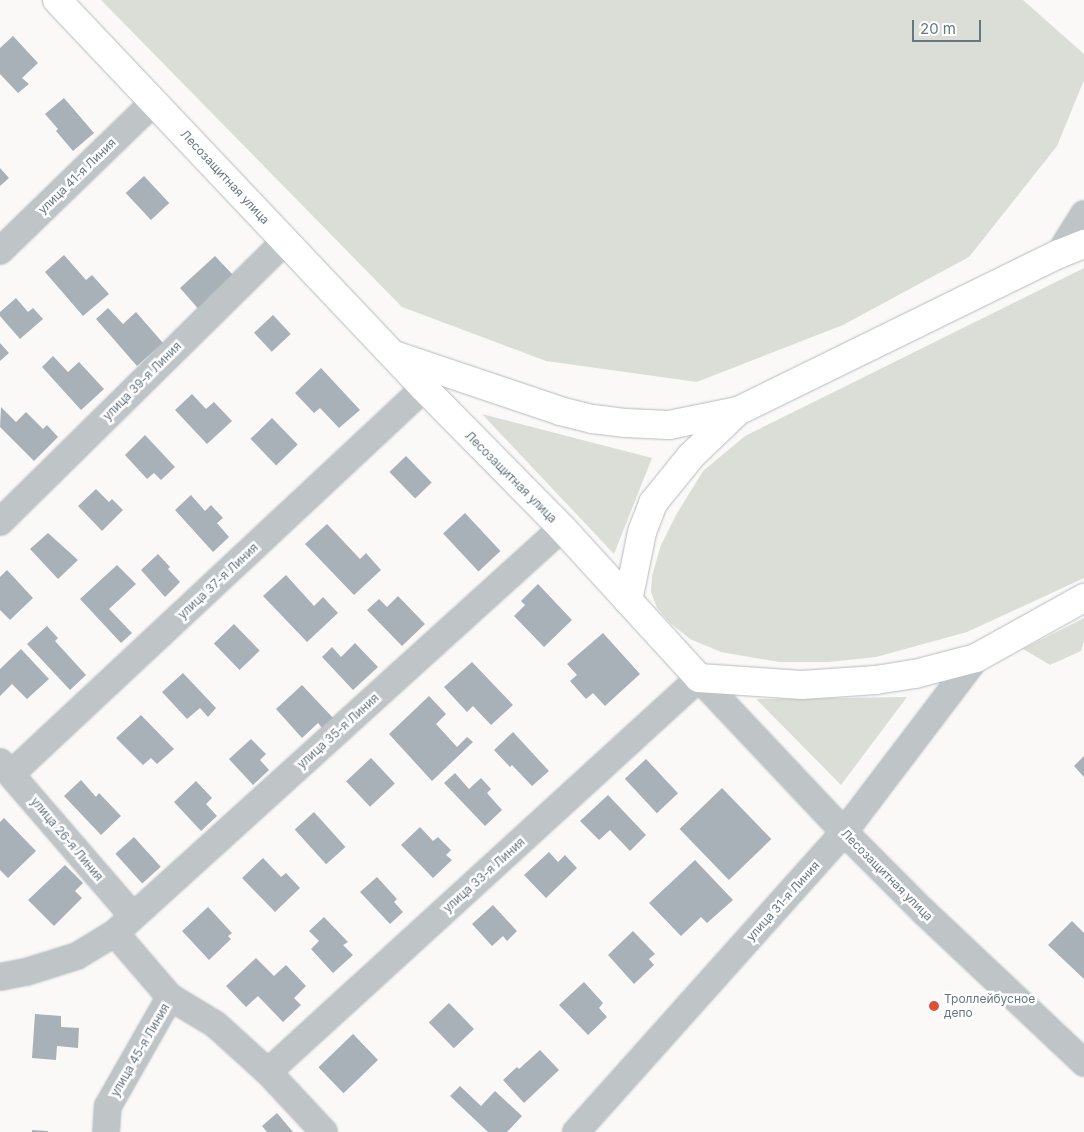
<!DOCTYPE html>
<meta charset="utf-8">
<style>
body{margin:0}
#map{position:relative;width:1084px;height:1132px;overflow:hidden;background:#faf9f8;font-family:Inter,sans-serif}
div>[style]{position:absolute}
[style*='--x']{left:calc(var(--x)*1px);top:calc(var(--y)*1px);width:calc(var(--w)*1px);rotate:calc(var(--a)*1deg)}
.green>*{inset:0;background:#daded7}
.building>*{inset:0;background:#a8b1b7;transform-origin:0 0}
.roads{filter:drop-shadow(0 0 1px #b5babe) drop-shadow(0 0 1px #b5babe)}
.minor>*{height:26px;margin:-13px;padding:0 13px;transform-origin:13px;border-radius:13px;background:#bfc4c7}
.major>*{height:28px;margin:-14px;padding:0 14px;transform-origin:14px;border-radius:14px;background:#fff}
.dots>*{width:14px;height:14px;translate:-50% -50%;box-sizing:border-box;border:2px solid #fff;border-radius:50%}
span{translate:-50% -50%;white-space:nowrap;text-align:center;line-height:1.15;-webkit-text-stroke:5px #fff;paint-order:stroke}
.street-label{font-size:12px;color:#667781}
.poi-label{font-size:12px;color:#667781}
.left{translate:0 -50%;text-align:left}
.scale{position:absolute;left:912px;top:20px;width:69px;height:22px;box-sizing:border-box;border:2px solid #667781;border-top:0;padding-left:6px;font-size:15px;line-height:18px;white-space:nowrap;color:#667781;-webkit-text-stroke:4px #fff;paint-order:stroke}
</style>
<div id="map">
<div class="green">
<i style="clip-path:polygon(101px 0,1023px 0,1084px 54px,1084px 80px,1057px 146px,969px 257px,843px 325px,697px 382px,546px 361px,402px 307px)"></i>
<i style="clip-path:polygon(1084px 268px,1084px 578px,967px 632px,876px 657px,829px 662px,779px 662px,721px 652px,690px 639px,670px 623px,657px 608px,651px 592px,652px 576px,661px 545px,676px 515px,703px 471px,745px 436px)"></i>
<i style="clip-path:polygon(482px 414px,652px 458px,614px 554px)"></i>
<i style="clip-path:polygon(1084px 618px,1084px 641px,1081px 651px,1050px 665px,1023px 649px)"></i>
<i style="clip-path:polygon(907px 697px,841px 785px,756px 699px)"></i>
</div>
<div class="building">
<i style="clip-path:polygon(13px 36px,38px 63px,22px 78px,29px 84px,18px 93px,0 74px,0 48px)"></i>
<i style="clip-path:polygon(64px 98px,94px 133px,73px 151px,56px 131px,58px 129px,45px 114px)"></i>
<i style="clip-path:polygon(0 168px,9px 178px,0 186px)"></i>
<i style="left:144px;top:176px;width:37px;height:25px;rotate:47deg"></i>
<i style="clip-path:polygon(64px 255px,86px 280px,92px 275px,109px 294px,83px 316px,45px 272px)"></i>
<i style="clip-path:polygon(215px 256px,233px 275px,208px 298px,212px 303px,202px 313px,180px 288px)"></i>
<i style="clip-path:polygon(16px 298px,28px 312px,33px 308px,43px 319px,20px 339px,0 316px,0 312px)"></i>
<i style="clip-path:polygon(108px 308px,123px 324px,136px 312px,163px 343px,137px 366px,96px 319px)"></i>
<i style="left:273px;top:315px;width:26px;height:26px;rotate:47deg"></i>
<i style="clip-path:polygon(0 343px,9px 353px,0 361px)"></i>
<i style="clip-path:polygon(53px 356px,68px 372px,79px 362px,104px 389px,81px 410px,42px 367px)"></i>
<i style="clip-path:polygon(321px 368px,360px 410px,339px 428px,320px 408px,314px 413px,295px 393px)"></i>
<i style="clip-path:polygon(192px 394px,206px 409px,214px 402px,232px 421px,207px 444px,175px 410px)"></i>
<i style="clip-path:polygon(1px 407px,16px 422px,26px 412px,43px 429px,47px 425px,58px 437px,34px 461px,0 427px)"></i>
<i style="left:272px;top:418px;width:37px;height:30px;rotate:46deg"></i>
<i style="clip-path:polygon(145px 435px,175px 467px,161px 480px,154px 473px,147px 479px,125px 455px)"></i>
<i style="left:406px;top:456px;width:37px;height:23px;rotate:46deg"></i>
<i style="clip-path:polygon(96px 489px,109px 502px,112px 499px,123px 510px,102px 531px,78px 506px)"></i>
<i style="clip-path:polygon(191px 495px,205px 511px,211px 505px,223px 518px,217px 523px,229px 537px,213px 552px,175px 510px)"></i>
<i style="left:465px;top:513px;width:52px;height:30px;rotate:47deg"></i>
<i style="clip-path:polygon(327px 524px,360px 559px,366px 553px,381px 570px,354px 595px,305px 544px)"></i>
<i style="clip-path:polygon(48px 533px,78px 560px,58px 579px,30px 549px)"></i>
<i style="clip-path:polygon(158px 554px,170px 567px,168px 569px,180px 582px,165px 597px,141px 570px)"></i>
<i style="clip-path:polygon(117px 565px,136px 584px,109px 609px,132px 633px,121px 643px,80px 599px)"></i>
<i style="clip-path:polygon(7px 570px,33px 598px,10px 620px,0 610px,0 577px)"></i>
<i style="clip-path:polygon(286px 575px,314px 606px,323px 597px,338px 613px,307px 642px,263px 596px)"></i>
<i style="clip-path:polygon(538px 584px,572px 620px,544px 647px,514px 616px,525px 605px,521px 601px)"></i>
<i style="clip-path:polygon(398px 596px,425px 624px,402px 646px,367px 610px,379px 599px,387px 607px)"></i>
<i style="left:234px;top:624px;width:37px;height:28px;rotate:46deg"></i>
<i style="clip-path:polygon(47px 626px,58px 638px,55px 641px,86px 675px,70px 690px,27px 644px)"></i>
<i style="clip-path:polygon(603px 633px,640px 674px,605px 706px,593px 693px,586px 699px,570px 681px,577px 675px,567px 664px)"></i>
<i style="clip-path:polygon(355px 643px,378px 667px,353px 690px,322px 657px,332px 647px,341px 657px)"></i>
<i style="clip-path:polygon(21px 649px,49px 679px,27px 699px,12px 684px,0 696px,0 669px)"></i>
<i style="clip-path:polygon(472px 662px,513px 705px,491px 725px,473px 706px,467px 712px,444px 687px)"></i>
<i style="clip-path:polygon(183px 673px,216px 708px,208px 717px,200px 708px,187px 719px,162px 692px)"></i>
<i style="clip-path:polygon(302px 685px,334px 719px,323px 729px,318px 723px,302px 738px,276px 709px)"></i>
<i style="clip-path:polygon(429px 696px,446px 714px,436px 724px,457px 747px,467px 737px,473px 742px,432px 781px,389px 734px)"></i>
<i style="clip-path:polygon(141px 715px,174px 749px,157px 764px,151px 758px,143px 765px,116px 738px)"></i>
<i style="clip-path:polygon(513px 732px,549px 771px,532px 786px,512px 765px,510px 767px,494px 750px)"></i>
<i style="clip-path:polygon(251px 739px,266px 754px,260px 760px,269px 770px,253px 785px,229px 759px)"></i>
<i style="clip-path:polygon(1084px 756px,1084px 777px,1074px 766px)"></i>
<i style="left:371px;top:758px;width:35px;height:34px;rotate:47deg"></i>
<i style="left:646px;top:759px;width:47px;height:29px;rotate:47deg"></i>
<i style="clip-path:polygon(455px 773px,469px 789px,481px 778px,491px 789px,487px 793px,502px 810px,485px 826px,444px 783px)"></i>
<i style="clip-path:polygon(81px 780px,96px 797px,99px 793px,121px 816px,101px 835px,64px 796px)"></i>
<i style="clip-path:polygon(196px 781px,212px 798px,206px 804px,217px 816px,201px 831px,174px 802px)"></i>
<i style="left:722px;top:788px;width:71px;height:59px;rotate:46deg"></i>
<i style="clip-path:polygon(608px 795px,646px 835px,630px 851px,610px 830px,599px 840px,580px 821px)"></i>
<i style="left:314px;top:812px;width:47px;height:26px;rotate:48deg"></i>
<i style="clip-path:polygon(4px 818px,36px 851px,8px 878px,0 870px,0 822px)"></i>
<i style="clip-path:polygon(420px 827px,433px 841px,438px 837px,451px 850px,446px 855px,452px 860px,433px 878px,401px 845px)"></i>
<i style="left:134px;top:837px;width:40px;height:25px;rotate:48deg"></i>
<i style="clip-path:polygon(549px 852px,558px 862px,565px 855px,577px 868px,546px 898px,524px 875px)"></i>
<i style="clip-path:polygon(263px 858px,281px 877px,286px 873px,300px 888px,275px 912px,242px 878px)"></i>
<i style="clip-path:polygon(695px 860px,733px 900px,707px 923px,701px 917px,681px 936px,649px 903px)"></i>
<i style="clip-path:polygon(65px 865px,83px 883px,75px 891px,82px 898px,54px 926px,28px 900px)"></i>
<i style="clip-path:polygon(377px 877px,397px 899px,394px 902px,403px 912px,390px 924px,360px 892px)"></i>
<i style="clip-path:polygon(493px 905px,517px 931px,507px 941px,503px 936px,492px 946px,472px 924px)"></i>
<i style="clip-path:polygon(208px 907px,232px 933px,228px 936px,231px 939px,209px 960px,182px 931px)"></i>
<i style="clip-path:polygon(324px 917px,348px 942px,343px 945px,353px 955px,333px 973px,311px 949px,319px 941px,309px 931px)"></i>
<i style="clip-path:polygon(1072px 921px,1084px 933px,1084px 979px,1048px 945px)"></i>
<i style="clip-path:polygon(633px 931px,655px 954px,649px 959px,654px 965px,634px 984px,608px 955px)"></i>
<i style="clip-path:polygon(256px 958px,274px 976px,286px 965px,306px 986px,294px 998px,301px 1005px,283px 1022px,258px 996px,246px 1007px,226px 986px)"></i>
<i style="clip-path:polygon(584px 982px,603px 1003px,599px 1008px,607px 1017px,588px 1035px,559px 1005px)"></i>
<i style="left:449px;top:1003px;width:36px;height:28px;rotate:46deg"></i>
<i style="clip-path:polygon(35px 1014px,61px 1016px,61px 1027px,79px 1028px,78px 1048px,57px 1046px,56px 1060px,32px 1058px)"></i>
<i style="left:353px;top:1034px;width:36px;height:48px;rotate:46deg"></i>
<i style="clip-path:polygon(540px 1050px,559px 1070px,524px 1103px,503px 1080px,517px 1067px,519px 1069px)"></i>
<i style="clip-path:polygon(460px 1086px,481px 1106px,495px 1091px,522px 1116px,507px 1132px,488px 1132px,450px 1096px)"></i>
<i style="clip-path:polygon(277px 1113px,293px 1132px,267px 1132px,262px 1126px)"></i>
<i style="clip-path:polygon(32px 1130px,48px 1131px,48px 1132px,32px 1132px)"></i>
</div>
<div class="roads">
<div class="minor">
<i style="--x:0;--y:251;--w:214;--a:-44.1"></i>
<i style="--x:1059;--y:254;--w:47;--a:-58"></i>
<i style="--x:0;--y:522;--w:400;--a:-44.6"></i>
<i style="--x:0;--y:762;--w:203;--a:49.2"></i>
<i style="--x:11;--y:774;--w:565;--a:-43.06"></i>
<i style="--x:115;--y:933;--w:84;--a:49.3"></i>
<i style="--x:170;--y:997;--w:52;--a:31"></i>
<i style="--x:215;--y:1024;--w:72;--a:42.2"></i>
<i style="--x:268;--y:1072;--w:82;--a:47"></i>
<i style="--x:0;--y:977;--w:26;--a:-11"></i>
<i style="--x:26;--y:972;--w:53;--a:-17.4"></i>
<i style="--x:77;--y:956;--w:44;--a:-31.2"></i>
<i style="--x:115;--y:933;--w:603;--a:-42.18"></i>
<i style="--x:268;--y:1072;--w:584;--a:-42.43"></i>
<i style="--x:699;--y:678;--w:212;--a:46.7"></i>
<i style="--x:844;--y:832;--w:113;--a:45"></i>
<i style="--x:924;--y:912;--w:220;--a:43.3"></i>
<i style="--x:106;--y:1132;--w:26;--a:-86"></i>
<i style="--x:108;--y:1106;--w:125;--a:-60.4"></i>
<i style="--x:576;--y:1132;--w:402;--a:-48.2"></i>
<i style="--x:844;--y:832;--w:218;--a:-52.8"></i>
</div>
<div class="major">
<i style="--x:57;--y:0;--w:534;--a:46.59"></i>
<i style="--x:424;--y:388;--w:197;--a:45.4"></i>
<i style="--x:562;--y:528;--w:203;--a:47.6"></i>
<i style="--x:699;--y:678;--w:103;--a:3.9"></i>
<i style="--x:802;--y:685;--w:74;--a:-3.9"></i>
<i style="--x:876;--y:680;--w:39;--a:-9"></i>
<i style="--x:915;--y:674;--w:63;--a:-14.7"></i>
<i style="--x:976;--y:658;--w:124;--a:-29.1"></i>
<i style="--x:394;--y:355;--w:175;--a:18.6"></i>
<i style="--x:560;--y:411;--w:34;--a:14"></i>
<i style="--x:593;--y:419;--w:33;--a:7"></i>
<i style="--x:626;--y:423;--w:43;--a:2.7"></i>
<i style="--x:669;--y:425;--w:70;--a:-11.5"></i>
<i style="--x:628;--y:601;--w:70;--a:-78.5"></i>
<i style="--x:642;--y:532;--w:31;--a:-69"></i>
<i style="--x:653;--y:503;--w:60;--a:-51"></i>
<i style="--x:691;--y:456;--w:65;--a:-43.8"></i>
<i style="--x:738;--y:411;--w:357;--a:-26.1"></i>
<i style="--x:1059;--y:254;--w:27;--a:-22"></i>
</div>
</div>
<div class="dots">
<i style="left:934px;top:1006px;background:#dd5134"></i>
</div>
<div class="street-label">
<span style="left:77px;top:176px;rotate:-44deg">улица 41-я Линия</span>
<span style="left:225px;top:177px;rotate:47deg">Лесозащитная улица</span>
<span style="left:142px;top:381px;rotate:-45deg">улица 39-я Линия</span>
<span style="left:511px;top:477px;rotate:45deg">Лесозащитная улица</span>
<span style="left:218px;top:581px;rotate:-43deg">улица 37-я Линия</span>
<span style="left:338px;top:731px;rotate:-42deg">улица 35-я Линия</span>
<span style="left:67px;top:839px;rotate:50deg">улица 26-я Линия</span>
<span style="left:484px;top:875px;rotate:-42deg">улица 33-я Линия</span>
<span style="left:887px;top:875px;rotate:45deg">Лесозащитная улица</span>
<span style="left:783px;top:901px;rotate:-48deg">улица 31-я Линия</span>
<span style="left:140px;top:1050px;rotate:-60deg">улица 45-я Линия</span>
</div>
<div class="poi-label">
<span class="left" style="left:944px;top:1006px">Троллейбусное<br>депо</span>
</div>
<div class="scale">20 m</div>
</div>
